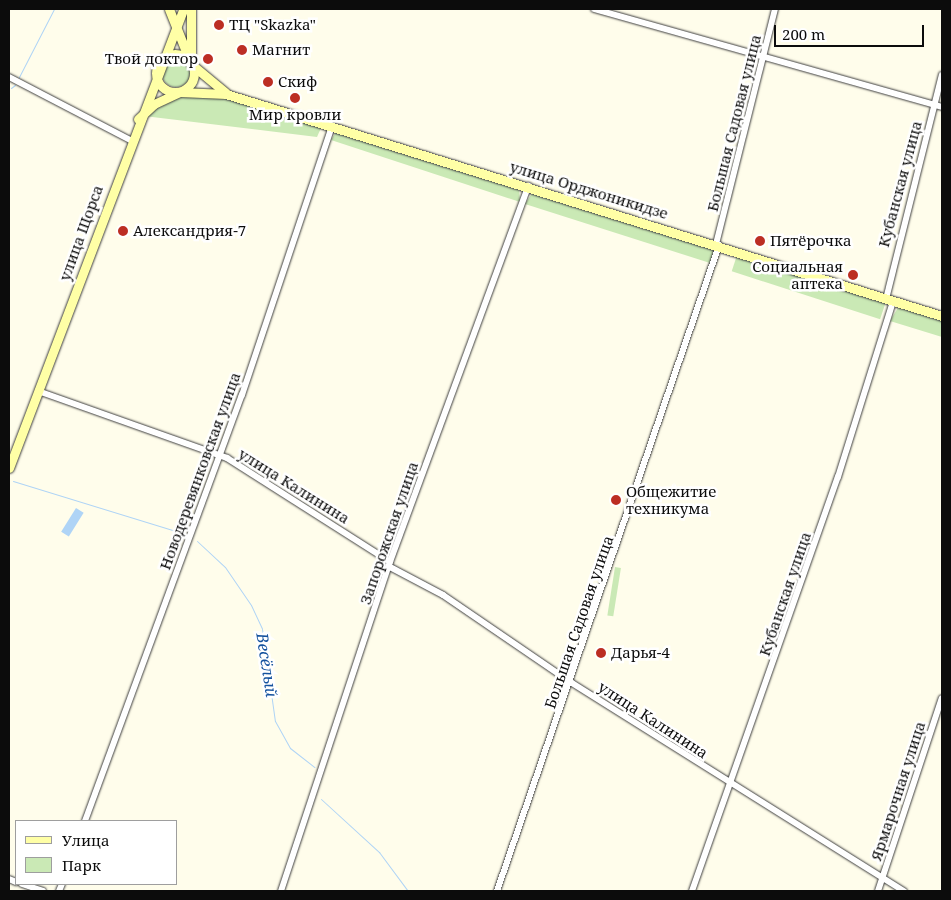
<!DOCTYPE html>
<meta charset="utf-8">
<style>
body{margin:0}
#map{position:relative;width:951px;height:900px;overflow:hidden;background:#fffdeb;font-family:"Noto Serif",serif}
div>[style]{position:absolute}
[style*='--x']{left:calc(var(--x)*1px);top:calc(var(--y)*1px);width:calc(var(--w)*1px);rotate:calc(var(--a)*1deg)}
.green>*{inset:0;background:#cae9b5;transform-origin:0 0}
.round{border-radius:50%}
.water>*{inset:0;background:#afd4f6;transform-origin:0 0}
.stream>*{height:1px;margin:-0.5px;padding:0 0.5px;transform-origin:0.5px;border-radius:0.5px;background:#afd4f6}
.roads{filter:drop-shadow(0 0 1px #3f3f3f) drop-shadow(0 0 1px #3f3f3f)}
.street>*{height:6px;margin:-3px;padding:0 3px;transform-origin:3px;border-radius:3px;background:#fff}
.secondary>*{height:9px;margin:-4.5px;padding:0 4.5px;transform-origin:4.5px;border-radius:4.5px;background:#ffffa6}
.secondary>.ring{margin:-4.5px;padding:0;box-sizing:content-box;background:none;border:9px solid #ffffa6;border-radius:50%}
.dots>*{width:14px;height:14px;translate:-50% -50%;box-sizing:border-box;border:2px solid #fff;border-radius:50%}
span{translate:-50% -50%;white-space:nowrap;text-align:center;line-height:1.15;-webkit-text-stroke:5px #fff;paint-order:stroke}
.poi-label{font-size:15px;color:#0c0c0c}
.left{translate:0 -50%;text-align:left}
.right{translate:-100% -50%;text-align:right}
.street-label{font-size:15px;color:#0c0c0c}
.water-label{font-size:16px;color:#15529e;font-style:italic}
.frame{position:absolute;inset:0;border:10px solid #0c0c0c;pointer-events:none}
.legend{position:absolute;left:15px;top:820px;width:162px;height:65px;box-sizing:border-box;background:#fff;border:1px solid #9e9e9e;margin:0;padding:6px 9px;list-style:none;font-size:15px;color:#0c0c0c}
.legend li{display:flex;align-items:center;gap:10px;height:25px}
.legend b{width:25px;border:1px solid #9e9e9e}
.scale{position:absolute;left:774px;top:25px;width:150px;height:22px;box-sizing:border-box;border:2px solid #0c0c0c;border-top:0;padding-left:6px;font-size:15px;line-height:18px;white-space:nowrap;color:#0c0c0c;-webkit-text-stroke:4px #fff;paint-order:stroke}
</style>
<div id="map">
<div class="green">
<i class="round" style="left:162px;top:59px;width:28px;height:28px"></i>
<i style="clip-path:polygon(181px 95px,225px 98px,321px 128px,317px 137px,144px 116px)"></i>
<i style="clip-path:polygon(336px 132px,519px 188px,520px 202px,331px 140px)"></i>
<i style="clip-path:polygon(533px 192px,715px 248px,710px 263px,525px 204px)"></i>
<i style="left:737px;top:255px;width:156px;height:17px;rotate:18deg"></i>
<i style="clip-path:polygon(899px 306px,942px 320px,942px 337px,890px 321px)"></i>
<i style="left:615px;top:567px;width:6px;height:49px;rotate:9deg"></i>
</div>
<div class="water">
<i style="left:76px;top:508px;width:9px;height:28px;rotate:32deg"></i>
</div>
<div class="stream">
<i style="--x:19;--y:77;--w:76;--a:-62.8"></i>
<i style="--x:11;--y:88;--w:5;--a:-37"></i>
<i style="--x:13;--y:481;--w:177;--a:17.1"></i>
<i style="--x:197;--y:541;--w:38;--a:43"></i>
<i style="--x:225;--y:567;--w:46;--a:55.6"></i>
<i style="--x:251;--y:605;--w:26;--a:65"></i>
<i style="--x:262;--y:629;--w:93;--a:82"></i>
<i style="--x:275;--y:721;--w:31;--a:61"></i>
<i style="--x:290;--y:748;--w:31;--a:38"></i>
<i style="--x:321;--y:799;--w:79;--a:42.4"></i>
<i style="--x:379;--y:852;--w:49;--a:53.4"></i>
</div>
<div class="roads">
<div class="street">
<i style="--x:594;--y:9;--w:362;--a:15.7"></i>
<i style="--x:9;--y:77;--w:136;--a:27.5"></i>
<i style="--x:716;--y:244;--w:242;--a:-75.9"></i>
<i style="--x:886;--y:299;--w:231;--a:-76"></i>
<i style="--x:38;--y:391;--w:201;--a:19.5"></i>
<i style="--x:227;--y:458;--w:193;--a:32.5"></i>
<i style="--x:390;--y:567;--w:60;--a:27.8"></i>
<i style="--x:443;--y:595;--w:156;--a:34.3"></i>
<i style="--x:572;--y:683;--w:392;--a:32.1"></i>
<i style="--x:85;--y:821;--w:454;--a:-69.8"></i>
<i style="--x:242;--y:395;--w:284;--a:-71.5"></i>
<i style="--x:9;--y:879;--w:8;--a:23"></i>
<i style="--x:22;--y:884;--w:22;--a:18"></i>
<i style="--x:59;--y:891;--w:8;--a:-67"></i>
<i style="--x:281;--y:891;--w:347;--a:-71.7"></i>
<i style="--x:390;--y:562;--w:401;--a:-69.8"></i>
<i style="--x:497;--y:891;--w:683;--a:-71.03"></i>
<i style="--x:692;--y:891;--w:439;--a:-70.6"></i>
<i style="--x:838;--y:477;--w:184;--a:-72.6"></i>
<i style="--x:878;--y:891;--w:203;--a:-71.7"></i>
</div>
<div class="secondary">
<i style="--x:169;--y:9;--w:59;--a:68.2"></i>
<i style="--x:191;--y:64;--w:45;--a:39.6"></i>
<i style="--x:191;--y:9;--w:52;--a:90"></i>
<i class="ring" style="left:156px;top:54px;width:29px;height:29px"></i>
<i style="--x:138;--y:119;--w:22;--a:-43"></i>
<i style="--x:154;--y:104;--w:29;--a:-25"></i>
<i style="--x:180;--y:92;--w:46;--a:2.5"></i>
<i style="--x:226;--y:94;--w:750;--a:17.23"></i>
<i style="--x:9;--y:468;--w:491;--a:-69.2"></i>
</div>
</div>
<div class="dots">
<i style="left:219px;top:25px;background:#bc2e23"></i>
<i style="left:242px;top:50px;background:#bc2e23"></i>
<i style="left:208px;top:59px;background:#bc2e23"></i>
<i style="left:268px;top:82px;background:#bc2e23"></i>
<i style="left:295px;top:98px;background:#bc2e23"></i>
<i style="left:123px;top:231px;background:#bc2e23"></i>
<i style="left:760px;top:241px;background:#bc2e23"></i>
<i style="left:853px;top:275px;background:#bc2e23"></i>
<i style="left:616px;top:500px;background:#bc2e23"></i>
<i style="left:601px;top:653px;background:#bc2e23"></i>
</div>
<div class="poi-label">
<span class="left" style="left:229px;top:25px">ТЦ "Skazka"</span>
<span class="left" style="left:252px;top:50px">Магнит</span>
<span class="right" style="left:198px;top:59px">Твой доктор</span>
<span class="left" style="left:278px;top:82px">Скиф</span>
<span style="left:295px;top:115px">Мир кровли</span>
<span class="left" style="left:133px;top:231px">Александрия-7</span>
<span class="left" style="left:770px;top:241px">Пятёрочка</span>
<span class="right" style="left:843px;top:275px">Социальная<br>аптека</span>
<span class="left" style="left:626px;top:500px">Общежитие<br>техникума</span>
<span class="left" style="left:611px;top:653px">Дарья-4</span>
</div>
<div class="street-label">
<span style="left:734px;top:123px;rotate:-76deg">Большая Садовая улица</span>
<span style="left:900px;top:184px;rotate:-75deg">Кубанская улица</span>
<span style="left:589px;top:190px;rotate:17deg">улица Орджоникидзе</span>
<span style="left:81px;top:233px;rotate:-70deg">улица Щорса</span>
<span style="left:200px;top:471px;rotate:-70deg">Новодеревянковская улица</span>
<span style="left:294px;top:486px;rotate:32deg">улица Калинина</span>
<span style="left:389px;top:533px;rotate:-71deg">Запорожская улица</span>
<span style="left:785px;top:594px;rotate:-71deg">Кубанская улица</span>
<span style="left:579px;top:622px;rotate:-71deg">Большая Садовая улица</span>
<span style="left:653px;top:720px;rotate:33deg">улица Калинина</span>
<span style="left:898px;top:791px;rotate:-72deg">Ярмарочная улица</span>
</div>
<div class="water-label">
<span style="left:267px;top:665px;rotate:81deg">Весёлый</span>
</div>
<div class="frame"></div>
<ul class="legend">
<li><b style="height:6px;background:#ffffa6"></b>Улица</li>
<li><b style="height:14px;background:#cae9b5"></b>Парк</li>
</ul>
<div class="scale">200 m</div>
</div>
